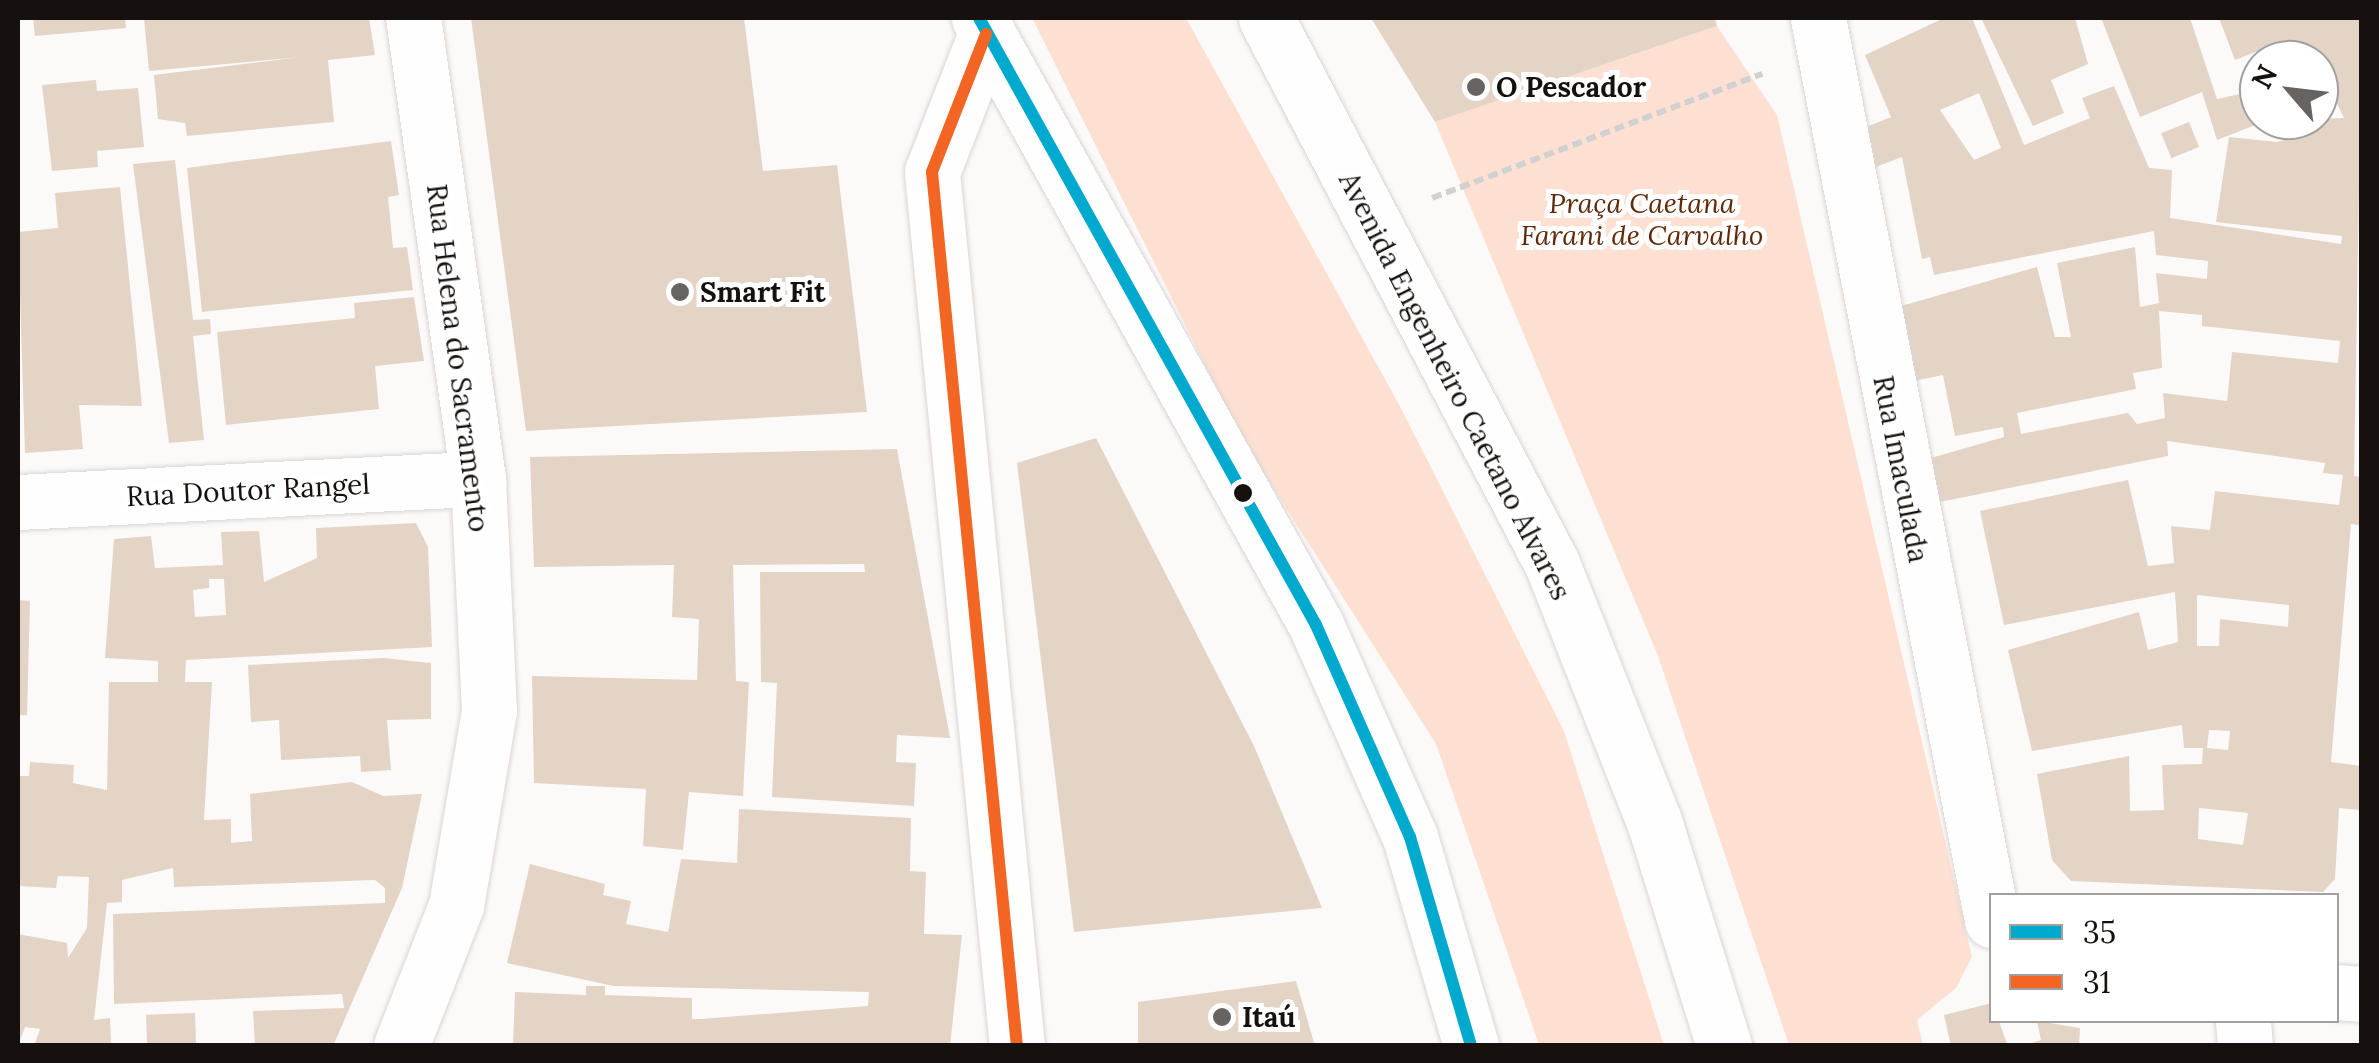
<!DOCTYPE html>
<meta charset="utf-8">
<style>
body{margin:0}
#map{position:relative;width:2379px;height:1063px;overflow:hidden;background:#fcfaf9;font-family:Lora,serif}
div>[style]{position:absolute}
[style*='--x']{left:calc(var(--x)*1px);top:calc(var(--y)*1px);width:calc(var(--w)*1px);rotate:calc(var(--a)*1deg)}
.green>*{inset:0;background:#fde0d2}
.building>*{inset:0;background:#e3d4c6;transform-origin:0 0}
.path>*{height:6px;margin-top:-3px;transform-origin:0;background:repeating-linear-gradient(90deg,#d2d1d1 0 10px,transparent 0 15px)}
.roads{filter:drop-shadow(0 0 2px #dad5d3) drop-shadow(0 0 2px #dad5d3)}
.street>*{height:55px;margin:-27.5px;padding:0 27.5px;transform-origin:27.5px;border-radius:27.5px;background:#fffefe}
.secondary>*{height:55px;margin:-27.5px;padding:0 27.5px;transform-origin:27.5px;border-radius:27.5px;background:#fffefe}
.primary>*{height:55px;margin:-27.5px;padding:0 27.5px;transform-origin:27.5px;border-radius:27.5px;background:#fffefe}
.bus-1>*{height:12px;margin:-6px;padding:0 6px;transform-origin:6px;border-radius:6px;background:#00a9ce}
.bus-2>*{height:12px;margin:-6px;padding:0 6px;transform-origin:6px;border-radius:6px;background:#f26522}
.dots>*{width:28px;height:28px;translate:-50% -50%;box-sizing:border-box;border:5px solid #fff;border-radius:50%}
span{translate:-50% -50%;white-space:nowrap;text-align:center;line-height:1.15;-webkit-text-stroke:10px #fff;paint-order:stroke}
.poi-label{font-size:28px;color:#16110e;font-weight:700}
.left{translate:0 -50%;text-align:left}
.park-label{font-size:28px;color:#5f290a;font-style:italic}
.street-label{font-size:28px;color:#16110e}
.frame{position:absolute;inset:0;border:20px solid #16110e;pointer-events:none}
.legend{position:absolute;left:1989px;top:893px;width:350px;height:130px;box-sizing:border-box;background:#fff;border:2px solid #a2a09f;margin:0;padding:12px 18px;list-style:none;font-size:30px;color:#16110e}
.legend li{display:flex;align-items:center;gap:20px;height:50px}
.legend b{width:50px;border:2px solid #a2a09f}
.north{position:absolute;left:2239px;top:40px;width:100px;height:100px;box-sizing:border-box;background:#fff;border:2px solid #a2a09f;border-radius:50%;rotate:298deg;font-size:28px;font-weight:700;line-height:40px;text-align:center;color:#16110e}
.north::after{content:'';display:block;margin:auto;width:35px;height:45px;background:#666360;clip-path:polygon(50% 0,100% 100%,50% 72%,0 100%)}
</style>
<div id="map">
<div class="green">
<i style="clip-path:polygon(1032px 18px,1186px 18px,1402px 410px,1564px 731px,1664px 1045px,1539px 1045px,1436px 744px,1241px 437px)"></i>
<i style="clip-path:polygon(1717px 26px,1777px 115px,1972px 957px,1956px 988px,1917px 1020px,1923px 1045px,1789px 1045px,1658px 656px,1435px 122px)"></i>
</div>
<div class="building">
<i style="clip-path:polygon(33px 18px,125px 18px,126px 28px,35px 36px)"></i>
<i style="clip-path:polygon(144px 18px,369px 18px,375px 55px,328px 60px,334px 122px,187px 136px,185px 123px,158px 119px,154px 75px,301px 57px,149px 71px)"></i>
<i style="clip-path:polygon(471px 18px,744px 18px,763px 171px,837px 165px,867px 412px,526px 431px)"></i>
<i style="clip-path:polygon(1371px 18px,1715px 18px,1717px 26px,1435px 122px)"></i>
<i style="clip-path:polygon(evenodd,1944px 18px,1972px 18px,2024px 145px,2090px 118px,2082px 98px,2114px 86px,2149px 168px,2172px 170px,2170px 218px,2341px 244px,2342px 236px,2216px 222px,2229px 137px,2277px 142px,2292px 138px,2295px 120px,2344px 118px,2333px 95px,2319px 100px,2319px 60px,2280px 56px,2276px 44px,2235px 60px,2219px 18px,2362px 18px,2354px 476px,2362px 477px,2362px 526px,2351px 524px,2331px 762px,2362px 766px,2362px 789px,2359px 810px,2339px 808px,2335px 879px,2323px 892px,2071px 881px,2052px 860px,2037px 774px,2129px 756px,2130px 811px,2164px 810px,2162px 765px,2202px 764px,2203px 748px,2184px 748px,2182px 725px,2032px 751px,2008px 650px,2139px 612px,2148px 650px,2178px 642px,2175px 592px,2004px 625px,1980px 511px,2128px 480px,2148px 566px,2174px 563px,2171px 526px,2210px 530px,2215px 491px,2339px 505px,2343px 475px,2323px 473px,2325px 463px,2167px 441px,2168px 456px,1940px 502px,1931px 458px,2004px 437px,2003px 427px,1955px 436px,1943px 375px,1914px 381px,1898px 307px,2037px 267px,2055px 337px,2071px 337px,2057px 263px,2135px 247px,2140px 307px,2159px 303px,2156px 273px,2207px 279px,2208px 261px,2156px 255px,2154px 231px,1934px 275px,1930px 257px,1922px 259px,1902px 157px,1868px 170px,1859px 130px,1891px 117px,1865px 55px,1944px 18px,1979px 93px,2001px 148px,1974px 160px,1940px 110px,1979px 93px,1944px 18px,2159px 311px,2202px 315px,2202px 326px,2340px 341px,2338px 363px,2232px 352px,2227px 401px,2163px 393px,2165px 418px,2137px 424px,2128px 413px,2021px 434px,2017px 413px,2136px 389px,2133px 373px,2162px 368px,2159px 311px,1944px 18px,2197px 595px,2289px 605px,2288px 627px,2220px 619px,2219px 646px,2197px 646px,2197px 595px,1944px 18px,2209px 730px,2230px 731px,2228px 750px,2207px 748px,2209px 730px,1944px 18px,2199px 808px,2248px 813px,2243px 845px,2198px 839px,2199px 808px)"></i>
<i style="clip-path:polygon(1981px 18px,2075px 18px,2088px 64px,2051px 80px,2064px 113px,2033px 126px)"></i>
<i style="clip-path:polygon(2101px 18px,2190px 18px,2217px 99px,2259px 90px,2259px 120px,2268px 120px,2217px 140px,2202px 92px,2140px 117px)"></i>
<i style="clip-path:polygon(96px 80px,97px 91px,138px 88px,144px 147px,97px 151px,98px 167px,52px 171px,42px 85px)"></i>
<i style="left:2189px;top:122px;width:27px;height:30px;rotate:68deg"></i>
<i style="clip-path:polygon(391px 141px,399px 195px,388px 197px,393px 248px,407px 247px,413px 290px,202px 312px,187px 168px)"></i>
<i style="clip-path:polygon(175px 160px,193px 320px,210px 319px,211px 334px,193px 336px,204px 440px,169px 443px,133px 164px)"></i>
<i style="clip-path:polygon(120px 187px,142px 406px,79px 405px,83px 449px,25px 453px,18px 232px,58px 228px,55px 193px)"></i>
<i style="clip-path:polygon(414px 297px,424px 361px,375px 366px,379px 409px,226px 425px,217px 332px,355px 318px,354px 303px)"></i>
<i style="clip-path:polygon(1096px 438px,1254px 746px,1322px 908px,1074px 932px,1017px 463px)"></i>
<i style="clip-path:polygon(897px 449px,950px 738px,897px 735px,896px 762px,916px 763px,914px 806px,772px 797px,777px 683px,761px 682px,760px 572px,865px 572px,864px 564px,733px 565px,736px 681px,749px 682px,743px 796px,689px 792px,683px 850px,643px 846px,646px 789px,534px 783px,532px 676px,697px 680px,699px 619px,672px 617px,674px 565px,534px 567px,530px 457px)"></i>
<i style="clip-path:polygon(evenodd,416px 523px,428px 547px,432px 647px,186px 660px,185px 682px,212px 682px,204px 820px,231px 819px,231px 843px,252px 841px,250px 794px,352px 782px,383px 796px,422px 794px,402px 888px,333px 1046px,255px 1046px,253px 1011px,344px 1008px,342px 994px,114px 1004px,113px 914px,385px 903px,385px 888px,375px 880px,174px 887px,173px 868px,122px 880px,122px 902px,107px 903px,94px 1020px,110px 1018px,111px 1043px,34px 1046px,40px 1029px,25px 1027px,18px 1046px,18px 934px,67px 943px,68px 958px,87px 928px,89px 877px,58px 876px,56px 888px,18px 886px,18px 776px,29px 776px,30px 762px,74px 765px,73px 783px,107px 790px,109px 682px,158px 682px,158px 661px,105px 658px,114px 539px,151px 536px,155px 568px,223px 565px,221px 532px,259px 531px,264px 582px,317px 558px,316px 528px,416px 523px,209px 579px,224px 579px,226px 615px,195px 617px,193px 590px,209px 588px,209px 579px)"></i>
<i style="clip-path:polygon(18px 600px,30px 601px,27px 715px,18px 715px)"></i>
<i style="clip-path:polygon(383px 658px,431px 663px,431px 719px,387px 720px,391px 770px,361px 772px,360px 756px,281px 760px,279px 720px,251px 722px,248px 665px)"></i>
<i style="clip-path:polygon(739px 809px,911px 818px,910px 871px,926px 872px,924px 934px,962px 935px,950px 1046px,513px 1045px,515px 992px,586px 995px,586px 986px,605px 986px,605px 995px,692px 998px,692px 1019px,700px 1019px,868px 1006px,869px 992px,614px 986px,507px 963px,530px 864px,605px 884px,603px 895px,631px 901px,626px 924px,668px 932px,681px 859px,737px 863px)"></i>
<i style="clip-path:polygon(1296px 981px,1315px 1046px,1138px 1046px,1138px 1002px)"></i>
<i style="clip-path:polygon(1992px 1003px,2008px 1046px,1951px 1046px,1944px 1015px)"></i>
<i style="left:195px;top:1013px;width:33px;height:49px;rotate:88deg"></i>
<i style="clip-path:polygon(2037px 1021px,2080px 1028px,2079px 1046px,2022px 1046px,2041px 1040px)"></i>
</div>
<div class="path">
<i style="--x:1432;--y:198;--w:353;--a:-20.6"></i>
</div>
<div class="roads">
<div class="street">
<i style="--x:1818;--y:18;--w:919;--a:79.08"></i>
<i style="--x:987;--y:31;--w:151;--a:111.3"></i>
<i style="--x:932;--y:172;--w:878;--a:84.45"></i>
<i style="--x:18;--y:502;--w:461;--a:-2.9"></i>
<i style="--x:2336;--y:992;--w:26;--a:4"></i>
<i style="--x:2243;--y:1020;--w:26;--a:86"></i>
</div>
<div class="secondary">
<i style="--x:401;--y:1046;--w:150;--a:-68.6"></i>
<i style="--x:456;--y:906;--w:198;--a:-80.4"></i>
<i style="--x:489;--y:711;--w:232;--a:-92.7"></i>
<i style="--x:478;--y:479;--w:466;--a:-98"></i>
</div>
<div class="primary">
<i style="--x:979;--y:18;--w:694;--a:60.96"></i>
<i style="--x:1316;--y:625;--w:232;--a:66.1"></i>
<i style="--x:1410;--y:837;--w:218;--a:73.7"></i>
<i style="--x:1266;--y:18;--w:616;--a:62.35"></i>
<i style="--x:1552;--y:564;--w:277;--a:68.4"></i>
<i style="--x:1654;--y:821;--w:236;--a:72.7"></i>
</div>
</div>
<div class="bus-1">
<i style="--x:979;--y:18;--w:694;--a:60.96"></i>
<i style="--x:1316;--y:625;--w:232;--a:66.1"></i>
<i style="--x:1410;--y:837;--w:218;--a:73.7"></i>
</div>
<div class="bus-2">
<i style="--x:986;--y:34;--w:148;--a:111.4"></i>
<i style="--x:932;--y:172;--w:878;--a:84.45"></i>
</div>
<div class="dots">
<i style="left:1476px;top:87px;background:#666360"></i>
<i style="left:680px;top:292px;background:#666360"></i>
<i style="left:1243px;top:493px;background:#16110e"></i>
<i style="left:1222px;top:1017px;background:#666360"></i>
</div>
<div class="poi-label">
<span class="left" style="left:1496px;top:87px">O Pescador</span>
<span class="left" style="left:700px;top:292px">Smart Fit</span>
<span class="left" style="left:1242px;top:1017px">Itaú</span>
</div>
<div class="park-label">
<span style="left:1642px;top:219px">Praça Caetana<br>Farani de Carvalho</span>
</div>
<div class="street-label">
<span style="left:458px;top:358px;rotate:83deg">Rua Helena do Sacramento</span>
<span style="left:1455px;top:386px;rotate:63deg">Avenida Engenheiro Caetano Alvares</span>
<span style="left:1901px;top:469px;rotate:79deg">Rua Imaculada</span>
<span style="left:248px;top:490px;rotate:-3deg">Rua Doutor Rangel</span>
</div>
<div class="frame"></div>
<ul class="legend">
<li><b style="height:12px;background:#00a9ce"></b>35</li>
<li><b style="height:12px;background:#f26522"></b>31</li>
</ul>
<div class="north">N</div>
</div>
